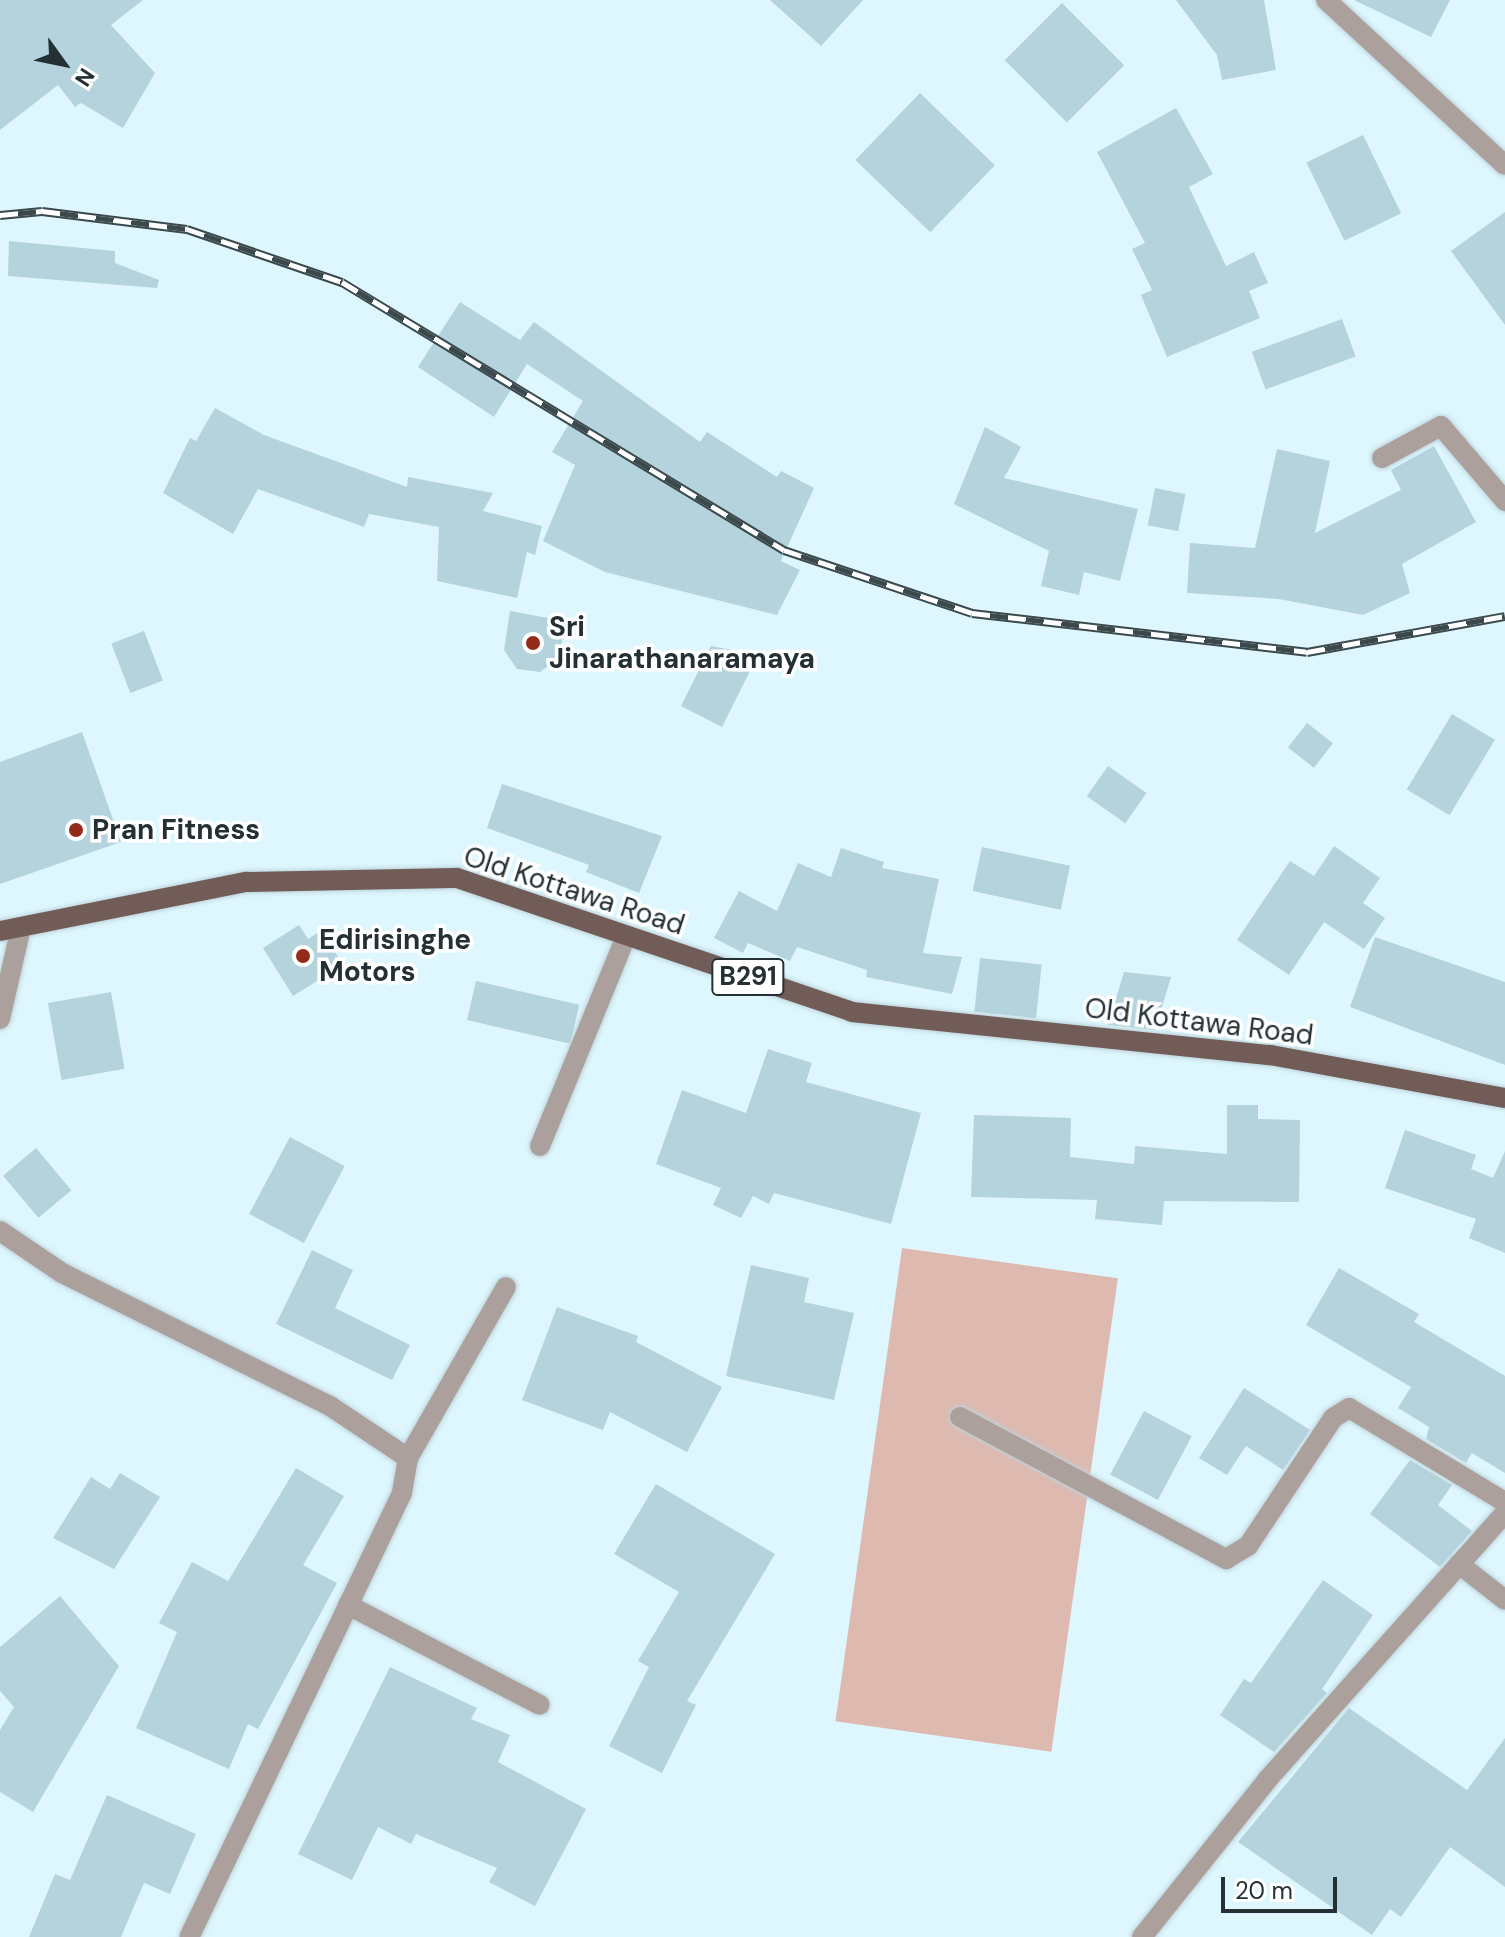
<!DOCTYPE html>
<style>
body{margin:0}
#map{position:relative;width:1505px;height:1937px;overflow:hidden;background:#def7fe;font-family:"DM Sans",sans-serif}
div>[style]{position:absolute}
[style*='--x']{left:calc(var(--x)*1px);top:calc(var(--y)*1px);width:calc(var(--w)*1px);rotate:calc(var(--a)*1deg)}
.green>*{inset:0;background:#deb9b0;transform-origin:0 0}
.building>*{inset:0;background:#b5d3dc;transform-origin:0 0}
.roads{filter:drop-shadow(0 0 2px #bdd3da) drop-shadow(0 0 2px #bdd3da)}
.service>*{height:20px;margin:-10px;padding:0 10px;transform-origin:10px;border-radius:10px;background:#aca09d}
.minor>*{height:20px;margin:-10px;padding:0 10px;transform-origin:10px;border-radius:10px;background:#aca09d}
.primary>*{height:20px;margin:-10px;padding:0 10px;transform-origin:10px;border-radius:10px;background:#725c57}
.rail>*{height:9px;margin-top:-4.5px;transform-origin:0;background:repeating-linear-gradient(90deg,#fff 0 18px,#3b494d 0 36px);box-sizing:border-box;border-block:2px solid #3b494d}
.dots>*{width:22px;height:22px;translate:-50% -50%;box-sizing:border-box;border:4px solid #fff;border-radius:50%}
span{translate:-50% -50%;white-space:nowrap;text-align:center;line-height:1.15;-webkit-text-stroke:7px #fff;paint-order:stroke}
.shield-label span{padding:2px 6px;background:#fff;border:2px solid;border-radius:6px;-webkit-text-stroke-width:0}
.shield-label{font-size:26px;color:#243034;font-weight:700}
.poi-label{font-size:28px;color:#243034;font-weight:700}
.left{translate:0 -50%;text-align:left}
.street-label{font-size:28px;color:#243034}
.north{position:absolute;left:24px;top:24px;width:80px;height:80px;-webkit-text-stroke:6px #fff;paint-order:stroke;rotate:123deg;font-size:22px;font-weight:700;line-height:32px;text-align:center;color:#243034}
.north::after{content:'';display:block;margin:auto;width:28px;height:36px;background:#243034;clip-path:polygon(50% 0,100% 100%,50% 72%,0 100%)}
.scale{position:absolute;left:1221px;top:1877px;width:116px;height:36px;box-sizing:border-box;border:4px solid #243034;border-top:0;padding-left:10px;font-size:24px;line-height:28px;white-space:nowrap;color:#243034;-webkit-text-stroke:6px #fff;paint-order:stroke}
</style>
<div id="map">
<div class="green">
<i style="left:902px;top:1248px;width:218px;height:478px;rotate:8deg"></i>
</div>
<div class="building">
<i style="clip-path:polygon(0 0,143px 0,111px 25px,155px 73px,123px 128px,81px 103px,75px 107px,58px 85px,0 130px)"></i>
<i style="clip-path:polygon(770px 0,863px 0,821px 46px)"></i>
<i style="clip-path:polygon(1176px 0,1264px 0,1276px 70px,1222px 80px,1217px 55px)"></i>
<i style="clip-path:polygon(1354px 0,1450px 0,1431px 37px)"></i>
<i style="left:1062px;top:3px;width:88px;height:81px;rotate:45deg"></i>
<i style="left:920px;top:93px;width:104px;height:93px;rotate:44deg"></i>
<i style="clip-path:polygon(1176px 108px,1213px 174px,1189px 187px,1226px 266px,1254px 252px,1268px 283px,1249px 291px,1260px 318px,1167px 357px,1141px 295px,1152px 290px,1132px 249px,1145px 243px,1097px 152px)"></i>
<i style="left:1363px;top:135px;width:87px;height:63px;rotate:64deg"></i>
<i style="clip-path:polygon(1505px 212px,1505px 325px,1451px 251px)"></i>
<i style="clip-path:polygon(9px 241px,115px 251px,115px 263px,159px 280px,157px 288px,8px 276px)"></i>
<i style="clip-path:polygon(460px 302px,520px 340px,534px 322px,700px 442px,707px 432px,777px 477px,781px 471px,814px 488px,781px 561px,800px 570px,777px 615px,605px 572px,543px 541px,575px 465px,552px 452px,583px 401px,527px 364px,494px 417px,418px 367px)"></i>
<i style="left:1342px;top:319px;width:40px;height:96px;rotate:70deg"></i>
<i style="clip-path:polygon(215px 408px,264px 435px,407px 487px,408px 477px,493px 493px,483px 511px,542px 526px,535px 555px,527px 552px,517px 598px,437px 581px,439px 527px,369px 514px,364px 527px,258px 489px,233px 534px,163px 493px,190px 438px,196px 441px)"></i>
<i style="clip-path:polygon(985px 427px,1021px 447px,1004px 478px,1138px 509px,1120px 581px,1084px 572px,1079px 595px,1041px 586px,1049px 551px,954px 504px)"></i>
<i style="clip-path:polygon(1434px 446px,1476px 522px,1402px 564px,1410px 593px,1363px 615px,1279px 599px,1187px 593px,1190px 543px,1255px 548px,1277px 449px,1330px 461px,1315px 533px,1401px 490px,1391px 470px)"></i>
<i style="left:1155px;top:488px;width:31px;height:38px;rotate:11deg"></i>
<i style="clip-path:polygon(510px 611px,548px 618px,563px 636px,559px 658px,540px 672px,517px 669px,504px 650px)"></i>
<i style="left:144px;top:631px;width:53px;height:35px;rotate:69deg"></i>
<i style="clip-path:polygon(711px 646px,758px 655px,722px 727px,681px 706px)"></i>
<i style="left:1452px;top:714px;width:50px;height:88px;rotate:31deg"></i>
<i style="left:1307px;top:723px;width:33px;height:31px;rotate:38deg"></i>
<i style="clip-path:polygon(82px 732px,121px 842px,0 884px,0 762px)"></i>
<i style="left:1108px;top:766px;width:47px;height:37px;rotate:35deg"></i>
<i style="clip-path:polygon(502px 784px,662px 836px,639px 893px,586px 872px,589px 865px,487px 828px)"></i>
<i style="clip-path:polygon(1334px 846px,1380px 878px,1363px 903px,1385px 918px,1364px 949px,1324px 922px,1289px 975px,1237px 940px,1290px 861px,1314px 876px)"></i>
<i style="left:982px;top:847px;width:90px;height:45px;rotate:12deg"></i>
<i style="clip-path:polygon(841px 848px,884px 862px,882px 868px,939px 879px,923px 953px,962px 957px,952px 994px,866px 977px,867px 970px,797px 947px,790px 961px,748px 943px,743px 953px,714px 938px,739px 891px,777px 911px,798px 863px,831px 877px)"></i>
<i style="clip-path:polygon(299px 925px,308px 939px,322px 930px,343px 965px,293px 996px,263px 948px)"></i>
<i style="clip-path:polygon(1375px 937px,1505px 982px,1505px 1065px,1350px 1007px)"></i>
<i style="left:980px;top:958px;width:62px;height:54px;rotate:6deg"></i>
<i style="clip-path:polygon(1124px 972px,1171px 977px,1155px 1030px,1108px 1025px)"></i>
<i style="left:476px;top:981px;width:106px;height:40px;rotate:13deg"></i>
<i style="left:111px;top:992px;width:78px;height:64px;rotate:80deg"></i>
<i style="clip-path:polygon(768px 1049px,812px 1063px,806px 1082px,921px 1113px,891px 1224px,774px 1193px,769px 1204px,753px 1196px,741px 1218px,713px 1205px,721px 1188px,656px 1164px,682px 1090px,746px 1113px)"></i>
<i style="clip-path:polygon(1227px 1105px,1258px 1105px,1258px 1119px,1300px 1120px,1299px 1202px,1164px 1201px,1162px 1225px,1095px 1219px,1097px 1200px,971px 1197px,974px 1115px,1071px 1118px,1070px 1157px,1134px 1164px,1135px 1146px,1227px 1154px)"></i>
<i style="clip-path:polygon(1405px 1130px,1476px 1155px,1471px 1169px,1493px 1178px,1505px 1151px,1505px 1253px,1469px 1238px,1476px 1219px,1385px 1188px)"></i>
<i style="left:290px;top:1137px;width:62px;height:87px;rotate:28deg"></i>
<i style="left:36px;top:1148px;width:55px;height:43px;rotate:50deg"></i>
<i style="clip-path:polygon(312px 1250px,353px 1270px,335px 1308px,410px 1345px,392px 1380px,276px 1324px)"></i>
<i style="clip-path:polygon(751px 1265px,809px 1278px,804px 1302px,854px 1313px,834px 1400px,726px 1376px)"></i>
<i style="clip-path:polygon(1339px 1268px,1419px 1314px,1414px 1322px,1505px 1376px,1505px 1473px,1472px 1453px,1466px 1463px,1426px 1439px,1429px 1427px,1398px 1408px,1411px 1387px,1306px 1325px)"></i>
<i style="clip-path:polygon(557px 1307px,638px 1336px,636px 1342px,722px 1387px,687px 1452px,610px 1412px,603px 1430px,522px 1400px)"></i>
<i style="clip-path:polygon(1244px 1388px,1310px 1430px,1283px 1470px,1246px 1446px,1227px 1475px,1199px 1458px)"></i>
<i style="left:1144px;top:1411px;width:54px;height:72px;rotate:28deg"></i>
<i style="clip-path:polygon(1410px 1460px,1452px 1485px,1438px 1505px,1472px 1531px,1440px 1567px,1370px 1514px)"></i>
<i style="clip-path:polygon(296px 1468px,344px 1496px,303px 1565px,337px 1583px,258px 1729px,248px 1724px,229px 1769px,136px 1728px,177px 1632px,159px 1623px,192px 1562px,228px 1581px)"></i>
<i style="clip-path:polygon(120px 1473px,160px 1497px,114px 1569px,53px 1538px,91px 1477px,110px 1489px)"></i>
<i style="clip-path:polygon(656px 1484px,775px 1554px,687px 1701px,696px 1705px,662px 1773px,609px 1746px,649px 1667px,638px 1661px,679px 1592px,614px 1554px)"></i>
<i style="clip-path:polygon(1323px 1580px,1373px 1615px,1322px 1689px,1327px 1693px,1274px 1752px,1220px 1715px,1244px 1679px,1251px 1683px)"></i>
<i style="clip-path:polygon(60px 1596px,119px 1666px,33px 1812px,0 1792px,0 1730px,14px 1707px,0 1691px,0 1647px)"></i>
<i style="clip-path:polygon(390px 1667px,477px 1708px,471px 1719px,510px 1735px,498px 1762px,586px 1809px,535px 1906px,489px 1882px,497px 1868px,416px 1834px,411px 1844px,378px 1827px,352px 1880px,298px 1854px)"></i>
<i style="clip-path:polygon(1349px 1708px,1467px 1790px,1505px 1738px,1505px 1887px,1450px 1847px,1401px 1917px,1390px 1909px,1372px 1935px,1238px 1842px)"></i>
<i style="clip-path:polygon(107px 1795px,196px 1834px,170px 1894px,144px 1883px,121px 1937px,29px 1937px,55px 1874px,70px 1880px)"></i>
</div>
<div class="roads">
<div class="service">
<i style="--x:540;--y:1146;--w:227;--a:-67.7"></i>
<i style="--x:408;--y:1458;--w:197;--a:-60.2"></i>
<i style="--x:1459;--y:1564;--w:58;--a:38"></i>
<i style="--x:348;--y:1605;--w:216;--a:27.5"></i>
</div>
<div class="minor">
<i style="--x:1326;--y:0;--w:243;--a:42.7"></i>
<i style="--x:1382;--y:458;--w:67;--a:-28.5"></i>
<i style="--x:1441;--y:426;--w:99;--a:49.5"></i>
<i style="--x:0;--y:1019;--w:94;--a:-77.1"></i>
<i style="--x:0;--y:1231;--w:75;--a:34.1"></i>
<i style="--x:62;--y:1273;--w:299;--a:26.4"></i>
<i style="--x:330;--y:1406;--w:94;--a:33.7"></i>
<i style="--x:408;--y:1458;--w:36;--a:100"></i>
<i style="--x:402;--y:1493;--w:492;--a:115.6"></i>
<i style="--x:960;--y:1417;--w:302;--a:28.1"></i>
<i style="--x:1226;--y:1559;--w:26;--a:-31"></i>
<i style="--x:1248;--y:1546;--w:154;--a:-56.4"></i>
<i style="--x:1333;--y:1418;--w:19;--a:-32"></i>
<i style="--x:1349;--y:1408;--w:182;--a:31.1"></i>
<i style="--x:1142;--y:1937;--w:202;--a:-51.4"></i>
<i style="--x:1268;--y:1779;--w:356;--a:-48.3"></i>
</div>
<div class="primary">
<i style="--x:0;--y:931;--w:251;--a:-11.3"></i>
<i style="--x:246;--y:882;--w:211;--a:-1.1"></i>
<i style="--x:457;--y:878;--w:417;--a:18.7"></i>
<i style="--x:852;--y:1012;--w:420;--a:5.9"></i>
<i style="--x:1270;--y:1055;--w:239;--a:10.4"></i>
</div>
</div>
<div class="rail">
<i style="--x:0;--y:215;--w:42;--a:-5.4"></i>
<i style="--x:42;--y:211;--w:146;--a:7.1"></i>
<i style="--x:187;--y:229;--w:164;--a:18.9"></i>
<i style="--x:342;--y:282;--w:517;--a:31.23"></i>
<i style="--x:784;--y:550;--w:198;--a:18.5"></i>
<i style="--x:972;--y:613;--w:337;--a:6.6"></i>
<i style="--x:1307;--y:652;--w:201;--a:-10.3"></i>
</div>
<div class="dots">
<i style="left:533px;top:643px;background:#942b18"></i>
<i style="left:76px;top:830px;background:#942b18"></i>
<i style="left:303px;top:956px;background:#942b18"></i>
</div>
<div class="shield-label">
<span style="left:748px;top:977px">B291</span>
</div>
<div class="poi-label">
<span class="left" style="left:549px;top:643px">Sri<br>Jinarathanaramaya</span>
<span class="left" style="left:92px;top:830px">Pran Fitness</span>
<span class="left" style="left:319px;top:956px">Edirisinghe<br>Motors</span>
</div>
<div class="street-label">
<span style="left:574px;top:891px;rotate:18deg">Old Kottawa Road</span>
<span style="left:1199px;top:1022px;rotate:7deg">Old Kottawa Road</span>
</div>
<div class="north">N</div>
<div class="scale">20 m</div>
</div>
